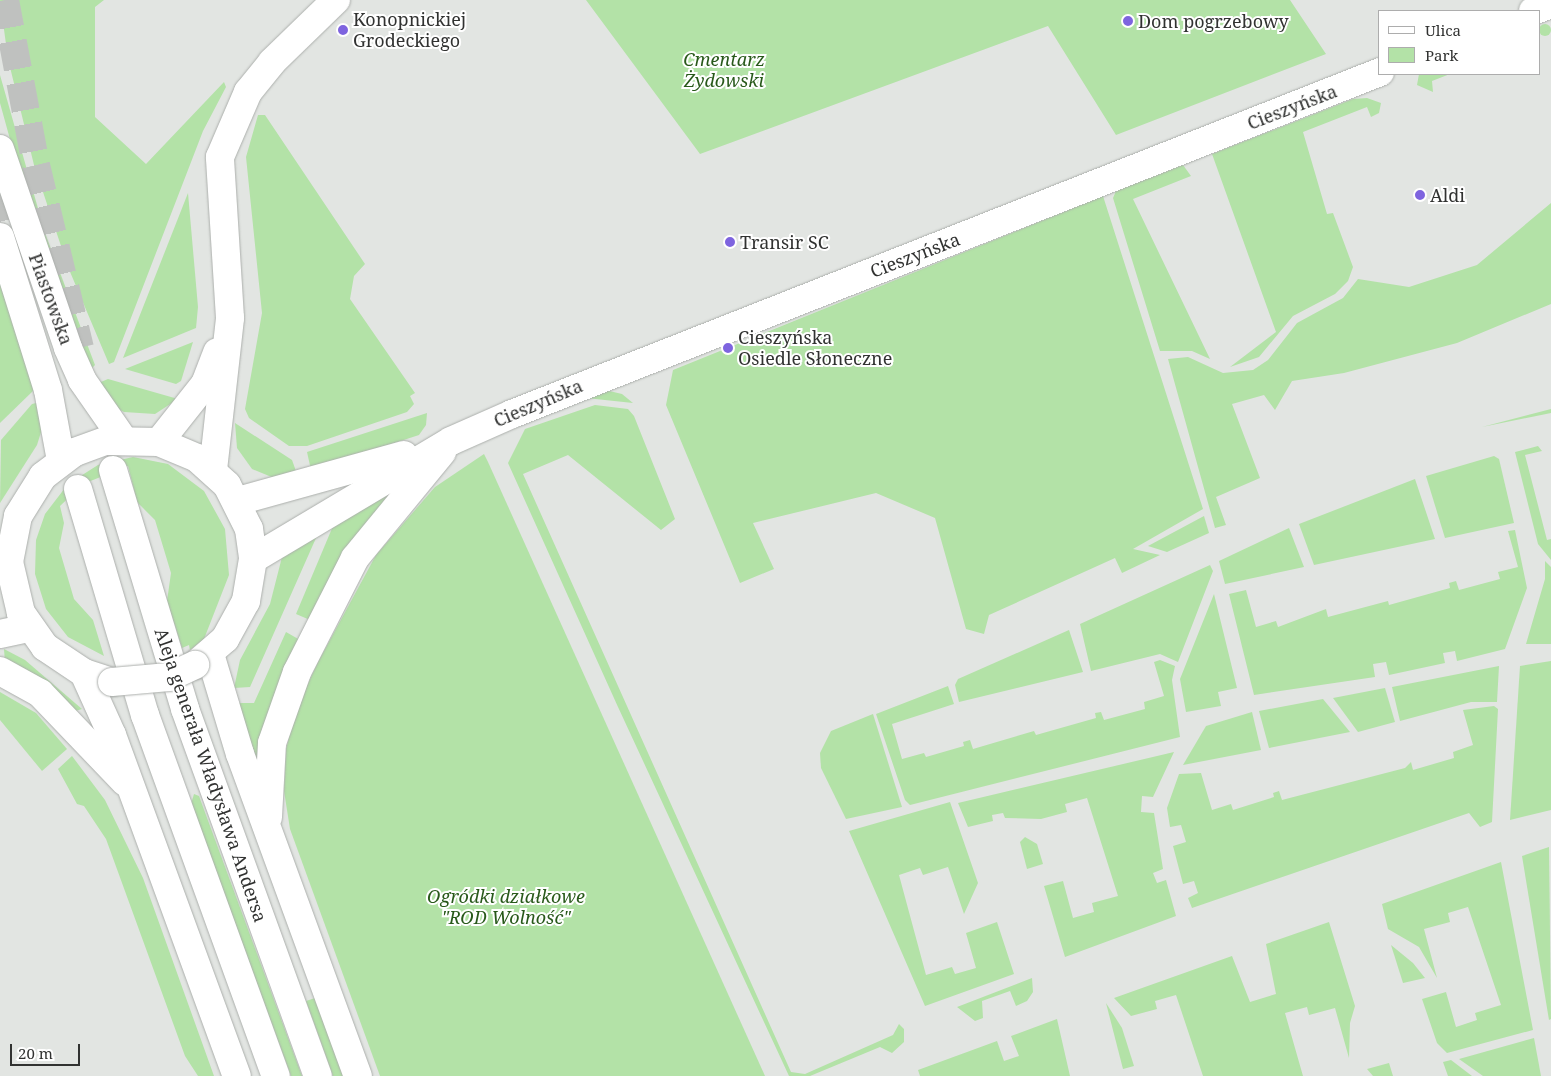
<!DOCTYPE html>
<meta charset="utf-8">
<style>
body{margin:0}
#map{position:relative;width:1551px;height:1076px;overflow:hidden;background:#e2e5e2;font-family:"Noto Serif",serif}
div>[style]{position:absolute}
[style*='--x']{left:calc(var(--x)*1px);top:calc(var(--y)*1px);width:calc(var(--w)*1px);rotate:calc(var(--a)*1deg)}
.green>*{inset:0;background:#b3e2a7}
.round{border-radius:50%}
.secondary-tunnel>*{height:28px;margin-top:-14px;transform-origin:0;background:repeating-linear-gradient(90deg,#bfc1bf 0 28px,transparent 0 42px)}
.roads{filter:drop-shadow(0 0 1px #acafac) drop-shadow(0 0 1px #acafac)}
.secondary>*{height:28px;margin:-14px;padding:0 14px;transform-origin:14px;border-radius:14px;background:#fff}
.bridges{filter:drop-shadow(0 0 1px #acafac) drop-shadow(0 0 1px #acafac)}
.secondary-bridge>*{height:28px;margin:-14px;padding:0 14px;transform-origin:14px;border-radius:14px;background:#fff}
.dots>*{width:14px;height:14px;translate:-50% -50%;box-sizing:border-box;border:2px solid #fff;border-radius:50%}
span{translate:-50% -50%;white-space:nowrap;text-align:center;line-height:1.15;-webkit-text-stroke:4px #fff;paint-order:stroke}
.poi-label{font-size:18px;color:#313231}
.left{translate:0 -50%;text-align:left}
.park-label{font-size:18px;color:#28591a;font-style:italic}
.street-label{font-size:18px;color:#313231}
.legend{position:absolute;left:1378px;top:10px;width:162px;height:65px;box-sizing:border-box;background:#fff;border:1px solid #adadad;margin:0;padding:6px 9px;list-style:none;font-size:15px;color:#313231}
.legend li{display:flex;align-items:center;gap:10px;height:25px}
.legend b{width:25px;border:1px solid #adadad}
.scale{position:absolute;left:10px;top:1044px;width:70px;height:22px;box-sizing:border-box;border:2px solid #313231;border-top:0;padding-left:6px;font-size:15px;line-height:18px;white-space:nowrap;color:#313231;-webkit-text-stroke:4px #fff;paint-order:stroke}
</style>
<div id="map">
<div class="green">
<i style="clip-path:polygon(0 0,104px 0,95px 7px,95px 117px,146px 164px,224px 82px,226px 87px,203px 131px,114px 362px,109px 364px,68px 267px,34px 165px,8px 59px)"></i>
<i style="clip-path:polygon(586px 0,1290px 0,1326px 54px,1116px 135px,1048px 26px,700px 154px)"></i>
<i class="round" style="left:1539px;top:24px;width:12px;height:12px"></i>
<i style="clip-path:polygon(1419px 74px,1450px 74px,1432px 81px,1433px 92px,1417px 85px)"></i>
<i style="clip-path:polygon(0 75px,45px 233px,95px 365px,90px 370px,19px 172px,0 103px)"></i>
<i style="clip-path:polygon(1367px 98px,1381px 103px,1379px 113px,1371px 117px,1367px 107px,1303px 132px,1327px 214px,1333px 213px,1353px 267px,1348px 281px,1335px 294px,1293px 316px,1259px 357px,1230px 367px,1276px 332px,1212px 154px,1353px 99px)"></i>
<i style="clip-path:polygon(258px 115px,265px 115px,365px 264px,354px 276px,350px 299px,415px 393px,410px 396px,414px 404px,407px 412px,307px 446px,289px 446px,249px 418px,245px 409px,262px 313px,246px 157px)"></i>
<i style="clip-path:polygon(1183px 165px,1191px 176px,1133px 199px,1210px 359px,1192px 351px,1160px 351px,1113px 198px,1116px 191px)"></i>
<i style="clip-path:polygon(188px 193px,198px 307px,196px 328px,123px 358px)"></i>
<i style="clip-path:polygon(1103px 196px,1203px 509px,1133px 549px,1160px 555px,1122px 573px,1115px 558px,989px 615px,984px 634px,966px 629px,935px 518px,876px 493px,753px 523px,774px 569px,740px 583px,666px 405px,673px 370px)"></i>
<i style="clip-path:polygon(1551px 203px,1551px 304px,1457px 343px,1344px 373px,1292px 381px,1275px 410px,1264px 395px,1232px 404px,1260px 478px,1216px 497px,1226px 525px,1215px 528px,1168px 359px,1188px 357px,1223px 373px,1253px 370px,1268px 360px,1297px 323px,1343px 298px,1358px 279px,1409px 287px,1477px 265px)"></i>
<i style="clip-path:polygon(0 276px,35px 389px,0 423px)"></i>
<i style="clip-path:polygon(193px 342px,181px 381px,176px 384px,125px 369px)"></i>
<i style="clip-path:polygon(108px 379px,178px 399px,155px 414px,124px 412px,113px 406px,96px 384px)"></i>
<i style="clip-path:polygon(605px 390px,622px 394px,633px 403px,586px 398px)"></i>
<i style="clip-path:polygon(40px 402px,42px 429px,37px 445px,0 503px,1px 440px,32px 404px)"></i>
<i style="clip-path:polygon(595px 405px,628px 409px,634px 416px,675px 519px,661px 530px,568px 455px,523px 474px,791px 1072px,805px 1074px,893px 1035px,899px 1024px,904px 1029px,904px 1042px,892px 1053px,880px 1047px,810px 1076px,789px 1076px,618px 707px,508px 463px,525px 429px)"></i>
<i style="clip-path:polygon(1551px 409px,1551px 413px,1482px 427px)"></i>
<i style="clip-path:polygon(427px 413px,426px 425px,419px 435px,311px 470px,307px 452px)"></i>
<i style="clip-path:polygon(235px 423px,292px 460px,297px 474px,274px 478px,252px 469px,237px 448px)"></i>
<i style="clip-path:polygon(1538px 446px,1542px 451px,1525px 455px,1547px 540px,1551px 539px,1551px 560px,1538px 544px,1515px 452px)"></i>
<i style="clip-path:polygon(484px 454px,488px 462px,765px 1076px,380px 1076px,290px 829px,284px 791px,286px 749px,297px 707px,318px 662px,376px 555px,435px 487px)"></i>
<i style="clip-path:polygon(1494px 456px,1499px 459px,1514px 523px,1445px 538px,1426px 476px)"></i>
<i style="clip-path:polygon(133px 457px,168px 464px,204px 491px,225px 529px,229px 575px,204px 639px,190px 650px,189px 645px,182px 648px,167px 601px,171px 573px,155px 520px,137px 502px,128px 466px,83px 484px,60px 506px,64px 523px,59px 548px,74px 599px,93px 620px,104px 656px,68px 637px,46px 609px,35px 574px,36px 540px,45px 514px,68px 484px,98px 465px)"></i>
<i style="clip-path:polygon(1415px 479px,1435px 539px,1314px 565px,1299px 524px)"></i>
<i style="clip-path:polygon(405px 480px,310px 620px,296px 614px,333px 526px)"></i>
<i style="clip-path:polygon(1204px 516px,1209px 533px,1167px 552px,1148px 546px)"></i>
<i style="clip-path:polygon(1289px 528px,1304px 567px,1225px 584px,1219px 561px)"></i>
<i style="clip-path:polygon(320px 529px,250px 687px,234px 688px,240px 660px,270px 604px,282px 557px)"></i>
<i style="clip-path:polygon(1515px 530px,1527px 588px,1505px 649px,1457px 661px,1455px 651px,1443px 653px,1445px 663px,1389px 675px,1386px 662px,1373px 664px,1375px 677px,1254px 695px,1229px 594px,1246px 590px,1256px 627px,1276px 621px,1278px 627px,1326px 609px,1328px 617px,1388px 601px,1389px 605px,1450px 588px,1449px 583px,1456px 581px,1459px 590px,1500px 579px,1498px 572px,1518px 567px,1508px 531px)"></i>
<i style="clip-path:polygon(1545px 561px,1551px 567px,1551px 644px,1526px 644px,1545px 579px)"></i>
<i style="clip-path:polygon(1210px 565px,1213px 571px,1178px 662px,1160px 654px,1091px 671px,1080px 624px)"></i>
<i style="clip-path:polygon(1214px 594px,1237px 688px,1218px 692px,1221px 706px,1186px 712px,1180px 679px)"></i>
<i style="clip-path:polygon(1069px 630px,1083px 672px,959px 702px,955px 685px,958px 679px)"></i>
<i style="clip-path:polygon(286px 632px,300px 640px,258px 762px,236px 703px,254px 703px)"></i>
<i style="clip-path:polygon(4px 649px,25px 660px,82px 709px,72px 712px,5px 663px)"></i>
<i style="clip-path:polygon(1160px 660px,1175px 666px,1172px 680px,1180px 737px,910px 805px,905px 800px,876px 714px,948px 686px,954px 704px,892px 724px,902px 759px,924px 753px,926px 757px,964px 746px,963px 742px,970px 740px,973px 749px,1034px 731px,1036px 735px,1096px 718px,1095px 713px,1101px 712px,1104px 720px,1145px 709px,1144px 702px,1164px 696px,1154px 662px)"></i>
<i style="clip-path:polygon(1551px 661px,1551px 810px,1510px 820px,1520px 666px)"></i>
<i style="clip-path:polygon(1499px 666px,1497px 702px,1471px 702px,1400px 721px,1392px 687px)"></i>
<i style="clip-path:polygon(1385px 688px,1395px 722px,1358px 732px,1333px 698px)"></i>
<i style="clip-path:polygon(0 692px,36px 713px,67px 749px,42px 771px,0 720px)"></i>
<i style="clip-path:polygon(1323px 699px,1350px 732px,1269px 748px,1259px 711px)"></i>
<i style="clip-path:polygon(1494px 706px,1498px 709px,1492px 822px,1480px 827px,1469px 813px,1192px 908px,1188px 898px,1198px 893px,1194px 881px,1183px 884px,1173px 846px,1186px 842px,1181px 825px,1170px 827px,1167px 808px,1179px 774px,1201px 773px,1212px 810px,1231px 804px,1233px 810px,1274px 797px,1273px 793px,1279px 791px,1282px 800px,1405px 768px,1411px 762px,1413px 770px,1454px 758px,1453px 752px,1473px 745px,1463px 710px)"></i>
<i style="clip-path:polygon(1252px 712px,1261px 750px,1183px 765px,1206px 726px)"></i>
<i style="clip-path:polygon(873px 714px,902px 807px,846px 819px,821px 768px,820px 753px,831px 731px)"></i>
<i style="clip-path:polygon(1174px 752px,1153px 797px,1142px 796px,1141px 812px,1154px 813px,1163px 869px,1153px 873px,1157px 883px,1166px 880px,1176px 916px,1065px 957px,1044px 886px,1063px 881px,1073px 918px,1094px 912px,1092px 903px,1118px 896px,1087px 798px,1065px 804px,1067px 812px,1041px 819px,1005px 818px,1003px 813px,992px 815px,993px 821px,968px 827px,958px 803px)"></i>
<i style="clip-path:polygon(72px 756px,105px 800px,143px 878px,214px 1076px,198px 1076px,185px 1056px,106px 839px,84px 806px,77px 804px,58px 769px)"></i>
<i style="clip-path:polygon(194px 794px,199px 796px,302px 1076px,291px 1076px,191px 804px)"></i>
<i style="clip-path:polygon(950px 802px,978px 883px,964px 914px,948px 867px,923px 875px,920px 868px,899px 875px,926px 975px,952px 967px,955px 974px,976px 968px,966px 933px,997px 922px,1014px 974px,925px 1006px,849px 831px)"></i>
<i style="clip-path:polygon(1025px 837px,1037px 844px,1043px 864px,1027px 869px,1020px 842px)"></i>
<i style="clip-path:polygon(1549px 847px,1551px 1019px,1549px 1020px,1522px 856px)"></i>
<i style="clip-path:polygon(1501px 862px,1533px 1030px,1447px 1053px,1437px 1043px,1422px 999px,1446px 992px,1456px 1027px,1477px 1020px,1475px 1013px,1501px 1005px,1468px 907px,1448px 913px,1450px 922px,1424px 929px,1437px 978px,1419px 947px,1388px 929px,1382px 904px)"></i>
<i style="clip-path:polygon(1329px 922px,1355px 1006px,1350px 1023px,1349px 1058px,1335px 1008px,1309px 1015px,1307px 1007px,1285px 1013px,1303px 1076px,1203px 1076px,1176px 995px,1155px 1001px,1157px 1009px,1131px 1016px,1114px 998px,1232px 956px,1250px 1002px,1276px 994px,1266px 944px)"></i>
<i style="clip-path:polygon(1391px 945px,1413px 963px,1425px 978px,1403px 983px)"></i>
<i style="clip-path:polygon(1032px 978px,1033px 992px,1027px 1001px,1016px 1006px,1010px 991px,982px 1001px,983px 1018px,975px 1021px,957px 1007px)"></i>
<i style="clip-path:polygon(315px 998px,340px 1067px,343px 1076px,333px 1076px,306px 1001px)"></i>
<i style="clip-path:polygon(1106px 1003px,1122px 1028px,1134px 1066px,1123px 1069px)"></i>
<i style="clip-path:polygon(1057px 1019px,1070px 1076px,920px 1076px,918px 1070px,997px 1041px,1004px 1061px,1019px 1056px,1011px 1036px)"></i>
<i style="clip-path:polygon(1534px 1038px,1541px 1076px,1483px 1076px,1459px 1059px)"></i>
<i style="clip-path:polygon(1451px 1060px,1472px 1076px,1448px 1076px,1443px 1062px)"></i>
<i style="clip-path:polygon(1389px 1063px,1393px 1076px,1373px 1076px,1367px 1069px)"></i>
</div>
<div class="secondary-tunnel">
<i style="--x:5;--y:0;--w:168;--a:79.4"></i>
<i style="--x:36;--y:165;--w:188;--a:76.5"></i>
<i style="--x:0;--y:193;--w:72;--a:77.1"></i>
</div>
<div class="roads">
<div class="secondary">
<i style="--x:1533;--y:11;--w:19;--a:-21"></i>
<i style="--x:0;--y:149;--w:210;--a:71.1"></i>
<i style="--x:68;--y:348;--w:35;--a:66"></i>
<i style="--x:82;--y:380;--w:72;--a:55.2"></i>
<i style="--x:0;--y:237;--w:160;--a:72.6"></i>
<i style="--x:48;--y:390;--w:72;--a:79.6"></i>
<i style="--x:159;--y:442;--w:74;--a:-51.6"></i>
<i style="--x:205;--y:384;--w:34;--a:-69"></i>
<i style="--x:113;--y:470;--w:250;--a:73.2"></i>
<i style="--x:185;--y:709;--w:390;--a:70.1"></i>
<i style="--x:213;--y:470;--w:153;--a:-83.6"></i>
<i style="--x:230;--y:318;--w:161;--a:-93.6"></i>
<i style="--x:220;--y:157;--w:71;--a:-66.7"></i>
<i style="--x:248;--y:92;--w:38;--a:-51"></i>
<i style="--x:272;--y:62;--w:89;--a:-44.1"></i>
<i style="--x:78;--y:489;--w:236;--a:73.5"></i>
<i style="--x:145;--y:715;--w:384;--a:70.1"></i>
<i style="--x:238;--y:501;--w:172;--a:-15.5"></i>
<i style="--x:253;--y:559;--w:230;--a:-30.8"></i>
<i style="--x:451;--y:441;--w:67;--a:-23.9"></i>
<i style="--x:512;--y:414;--w:933;--a:-21.5"></i>
<i style="--x:0;--y:634;--w:30;--a:-12"></i>
<i style="--x:210;--y:654;--w:104;--a:73.3"></i>
<i style="--x:240;--y:754;--w:343;--a:69.9"></i>
<i style="--x:0;--y:671;--w:46;--a:28.8"></i>
<i style="--x:40;--y:693;--w:123;--a:46.3"></i>
<i style="--x:84;--y:673;--w:68;--a:65.7"></i>
<i style="--x:112;--y:735;--w:363;--a:69.9"></i>
<i style="--x:112;--y:682;--w:29;--a:-162"></i>
<i style="--x:84;--y:673;--w:47;--a:-146.3"></i>
<i style="--x:45;--y:647;--w:42;--a:-125.2"></i>
<i style="--x:21;--y:613;--w:52;--a:-103.2"></i>
<i style="--x:9;--y:562;--w:47;--a:-78.9"></i>
<i style="--x:18;--y:516;--w:47;--a:-58"></i>
<i style="--x:43;--y:476;--w:40;--a:-37"></i>
<i style="--x:75;--y:452;--w:33;--a:-20"></i>
<i style="--x:106;--y:441;--w:53;--a:1.1"></i>
<i style="--x:159;--y:442;--w:41;--a:22.8"></i>
<i style="--x:197;--y:458;--w:40;--a:42"></i>
<i style="--x:227;--y:485;--w:49;--a:63.4"></i>
<i style="--x:249;--y:529;--w:30;--a:82"></i>
<i style="--x:253;--y:559;--w:43;--a:99.5"></i>
<i style="--x:246;--y:601;--w:43;--a:118.9"></i>
<i style="--x:225;--y:639;--w:40;--a:139"></i>
<i style="--x:268;--y:817;--w:74;--a:-86.9"></i>
<i style="--x:272;--y:743;--w:75;--a:-70.6"></i>
<i style="--x:297;--y:672;--w:128;--a:-63"></i>
<i style="--x:355;--y:558;--w:137;--a:-50.6"></i>
</div>
</div>
<div class="bridges">
<div class="secondary-bridge">
<i style="--x:112;--y:682;--w:57;--a:-5"></i>
<i style="--x:169;--y:677;--w:29;--a:-25"></i>
</div>
</div>
<div class="dots">
<i style="left:1128px;top:21px;background:#7e64df"></i>
<i style="left:343px;top:30px;background:#7e64df"></i>
<i style="left:1420px;top:195px;background:#7e64df"></i>
<i style="left:730px;top:242px;background:#7e64df"></i>
<i style="left:728px;top:348px;background:#7e64df"></i>
</div>
<div class="poi-label">
<span class="left" style="left:353px;top:30px">Konopnickiej<br>Grodeckiego</span>
<span class="left" style="left:1138px;top:21px">Dom pogrzebowy</span>
<span class="left" style="left:1430px;top:195px">Aldi</span>
<span class="left" style="left:740px;top:242px">Transir SC</span>
<span class="left" style="left:738px;top:348px">Cieszyńska<br>Osiedle Słoneczne</span>
</div>
<div class="park-label">
<span style="left:724px;top:70px">Cmentarz<br>Żydowski</span>
<span style="left:506px;top:907px">Ogródki działkowe<br>"ROD Wolność"</span>
</div>
<div class="street-label">
<span style="left:1292px;top:107px;rotate:-21deg">Cieszyńska</span>
<span style="left:915px;top:255px;rotate:-21deg">Cieszyńska</span>
<span style="left:51px;top:299px;rotate:70deg">Piastowska</span>
<span style="left:538px;top:403px;rotate:-23deg">Cieszyńska</span>
<span style="left:211px;top:775px;rotate:71deg">Aleja generała Władysława Andersa</span>
</div>
<ul class="legend">
<li><b style="height:6px;background:#fff"></b>Ulica</li>
<li><b style="height:14px;background:#b3e2a7"></b>Park</li>
</ul>
<div class="scale">20 m</div>
</div>
